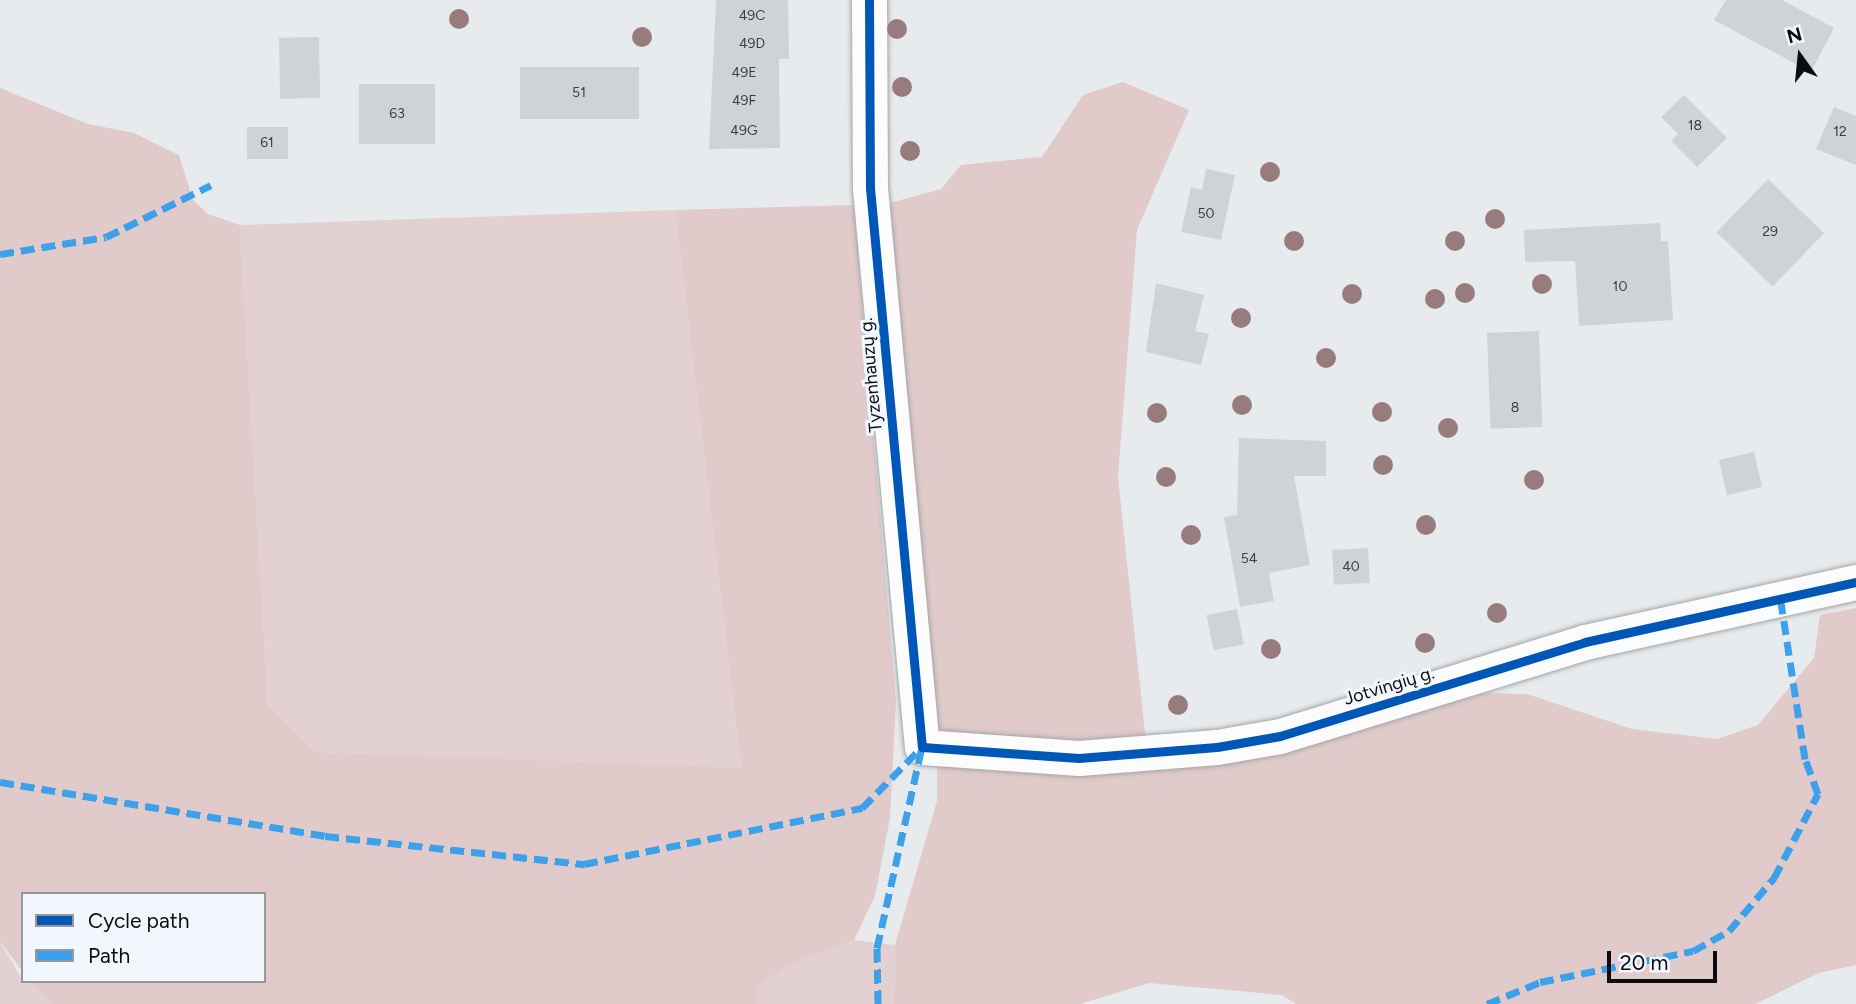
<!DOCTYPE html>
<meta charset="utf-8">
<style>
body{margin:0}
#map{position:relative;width:1856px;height:1004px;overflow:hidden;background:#e8ebee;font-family:Figtree,sans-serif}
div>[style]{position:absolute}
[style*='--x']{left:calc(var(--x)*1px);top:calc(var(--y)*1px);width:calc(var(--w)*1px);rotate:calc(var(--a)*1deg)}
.green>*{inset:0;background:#e2d1d0}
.forest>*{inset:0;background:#e0caca}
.building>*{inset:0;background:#d0d3d5;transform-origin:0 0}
.roads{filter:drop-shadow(0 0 2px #a3a6a8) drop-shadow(0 0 2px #a3a6a8)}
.minor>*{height:35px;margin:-17.5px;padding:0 17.5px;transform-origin:17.5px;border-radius:17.5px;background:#fcfcfc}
.quiet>*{height:7px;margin-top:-3.5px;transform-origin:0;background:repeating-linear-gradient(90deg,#3ca1ea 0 14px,transparent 0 21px)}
.cycleway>*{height:9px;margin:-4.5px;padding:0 4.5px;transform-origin:4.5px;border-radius:4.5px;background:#0057b8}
.trees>*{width:20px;height:20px;margin:-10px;border-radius:50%;background:#987c7d}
span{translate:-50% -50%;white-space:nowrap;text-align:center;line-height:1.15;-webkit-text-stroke:6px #f2f7fe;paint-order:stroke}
.number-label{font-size:14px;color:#3c3e40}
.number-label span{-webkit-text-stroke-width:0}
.street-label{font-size:18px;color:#0a0c0f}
.legend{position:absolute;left:21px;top:892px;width:245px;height:91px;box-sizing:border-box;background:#f2f7fe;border:2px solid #95999e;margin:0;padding:9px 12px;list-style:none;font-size:21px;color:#0a0c0f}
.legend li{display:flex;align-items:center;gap:14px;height:35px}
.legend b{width:35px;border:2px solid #95999e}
.north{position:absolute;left:1765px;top:21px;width:70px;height:70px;-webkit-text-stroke:5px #f2f7fe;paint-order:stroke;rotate:345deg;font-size:19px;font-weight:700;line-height:28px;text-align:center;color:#0a0c0f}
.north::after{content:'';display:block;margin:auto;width:24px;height:32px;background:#0a0c0f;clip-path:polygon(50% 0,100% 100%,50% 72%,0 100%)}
.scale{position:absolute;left:1607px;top:951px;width:110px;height:32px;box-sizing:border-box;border:4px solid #0a0c0f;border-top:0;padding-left:9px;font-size:21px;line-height:24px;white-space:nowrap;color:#0a0c0f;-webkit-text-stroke:5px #f2f7fe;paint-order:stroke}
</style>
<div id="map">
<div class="green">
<i style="clip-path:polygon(675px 210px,741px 769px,316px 752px,268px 705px,240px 225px)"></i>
<i style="clip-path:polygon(854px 940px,895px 945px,894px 1004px,756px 1004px,756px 987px,791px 964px)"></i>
<i style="clip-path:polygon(0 941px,23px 981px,31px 981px,52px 1004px,0 1004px)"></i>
</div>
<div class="forest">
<i style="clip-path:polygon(1123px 82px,1189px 110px,1137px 230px,1118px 477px,1149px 771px,1486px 693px,1527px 694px,1632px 729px,1717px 739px,1758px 725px,1814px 658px,1820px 615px,1856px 608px,1856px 965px,1819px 973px,1755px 1004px,1296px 1004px,1282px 995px,1149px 983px,1080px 1004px,894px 1004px,895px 945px,937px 801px,937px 722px,886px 204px,941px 189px,961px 165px,1042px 157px,1083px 95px)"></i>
<i style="clip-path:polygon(0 88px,88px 124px,134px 133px,179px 155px,193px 200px,208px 214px,240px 225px,268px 705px,316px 752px,741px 768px,675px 210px,854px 205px,896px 702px,890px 818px,875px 896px,854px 940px,791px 964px,756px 987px,756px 1004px,52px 1004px,31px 981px,264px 981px,264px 894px,23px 894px,23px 972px,0 941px)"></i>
</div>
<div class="building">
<i style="clip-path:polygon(716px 0,788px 0,789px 59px,779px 59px,780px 148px,709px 149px)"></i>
<i style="clip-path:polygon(1726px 0,1782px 0,1834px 28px,1811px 72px,1714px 20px)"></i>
<i style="left:319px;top:37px;width:61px;height:40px;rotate:89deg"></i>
<i style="left:520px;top:67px;width:119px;height:52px"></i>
<i style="left:359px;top:84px;width:76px;height:60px"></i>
<i style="clip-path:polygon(1684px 95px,1727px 138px,1697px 167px,1671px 141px,1678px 134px,1661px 117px)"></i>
<i style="clip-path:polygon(1834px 107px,1856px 116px,1856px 165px,1816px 149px)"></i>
<i style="left:247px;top:127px;width:41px;height:32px"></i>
<i style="clip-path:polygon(1206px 169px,1235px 175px,1221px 240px,1181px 232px,1191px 187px,1202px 190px)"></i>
<i style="left:1768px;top:179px;width:78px;height:74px;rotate:44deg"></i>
<i style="clip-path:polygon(1660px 223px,1661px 241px,1668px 241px,1673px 320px,1579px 326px,1575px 261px,1525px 262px,1524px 230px)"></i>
<i style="clip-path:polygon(1156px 283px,1204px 295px,1195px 331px,1209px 334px,1201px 365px,1146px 352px)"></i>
<i style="left:1539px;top:331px;width:96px;height:52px;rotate:88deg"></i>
<i style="clip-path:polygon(1239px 438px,1326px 441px,1326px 476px,1294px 476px,1310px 565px,1269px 573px,1274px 601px,1240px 607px,1224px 517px,1237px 515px)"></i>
<i style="left:1754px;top:452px;width:36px;height:36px;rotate:77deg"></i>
<i style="left:1368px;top:548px;width:35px;height:36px;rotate:87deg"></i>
<i style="left:1237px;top:609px;width:36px;height:31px;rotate:79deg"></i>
</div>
<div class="roads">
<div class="minor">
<i style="--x:869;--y:0;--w:188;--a:89.7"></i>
<i style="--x:870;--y:188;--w:561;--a:84.69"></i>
<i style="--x:922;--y:747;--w:157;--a:4"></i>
<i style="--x:1079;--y:758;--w:138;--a:-4.6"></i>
<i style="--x:1217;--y:747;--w:64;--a:-9.9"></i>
<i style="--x:1280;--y:736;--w:319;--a:-17.1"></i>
<i style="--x:1585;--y:642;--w:278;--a:-12.5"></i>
</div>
</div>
<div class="quiet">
<i style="--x:0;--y:254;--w:107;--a:-9.1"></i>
<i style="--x:106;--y:237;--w:117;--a:-26.3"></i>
<i style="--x:0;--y:782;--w:329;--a:9.4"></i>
<i style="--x:325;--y:836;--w:261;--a:6.2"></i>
<i style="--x:584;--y:864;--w:284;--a:-11.4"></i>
<i style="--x:862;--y:808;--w:86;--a:-45.5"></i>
<i style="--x:878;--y:1004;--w:56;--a:-91"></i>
<i style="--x:877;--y:948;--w:206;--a:-77.4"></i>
<i style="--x:1487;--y:1004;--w:57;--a:-22.5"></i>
<i style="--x:1540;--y:982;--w:156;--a:-11.5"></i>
<i style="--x:1693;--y:951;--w:41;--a:-29.1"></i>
<i style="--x:1729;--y:931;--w:70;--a:-49.7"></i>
<i style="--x:1774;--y:878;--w:95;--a:-62.4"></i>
<i style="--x:1818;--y:794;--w:37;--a:-110"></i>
<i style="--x:1805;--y:759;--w:166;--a:-98.7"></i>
</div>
<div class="cycleway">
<i style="--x:869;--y:0;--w:188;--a:89.7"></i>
<i style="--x:870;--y:188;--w:561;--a:84.69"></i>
<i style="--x:922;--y:747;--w:157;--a:4"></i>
<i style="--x:1079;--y:758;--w:138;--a:-4.6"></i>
<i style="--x:1217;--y:747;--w:64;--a:-9.9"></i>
<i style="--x:1280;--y:736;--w:319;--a:-17.1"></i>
<i style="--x:1585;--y:642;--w:278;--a:-12.5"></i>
</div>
<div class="trees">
<i style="left:459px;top:19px"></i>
<i style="left:897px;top:29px"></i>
<i style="left:642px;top:37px"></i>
<i style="left:902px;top:87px"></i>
<i style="left:910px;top:151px"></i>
<i style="left:1270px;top:172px"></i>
<i style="left:1495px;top:219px"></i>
<i style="left:1294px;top:241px"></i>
<i style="left:1455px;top:241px"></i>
<i style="left:1542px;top:284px"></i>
<i style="left:1465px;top:293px"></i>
<i style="left:1352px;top:294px"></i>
<i style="left:1435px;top:299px"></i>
<i style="left:1241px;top:318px"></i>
<i style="left:1326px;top:358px"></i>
<i style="left:1242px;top:405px"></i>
<i style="left:1382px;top:412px"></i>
<i style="left:1157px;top:413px"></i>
<i style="left:1448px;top:428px"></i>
<i style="left:1383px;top:465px"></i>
<i style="left:1166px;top:477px"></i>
<i style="left:1534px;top:480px"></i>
<i style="left:1426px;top:525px"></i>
<i style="left:1191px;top:535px"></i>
<i style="left:1497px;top:613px"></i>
<i style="left:1425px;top:643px"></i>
<i style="left:1271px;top:649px"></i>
<i style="left:1178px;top:705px"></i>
</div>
<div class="number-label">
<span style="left:752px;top:16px">49C</span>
<span style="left:752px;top:44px">49D</span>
<span style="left:744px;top:73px">49E</span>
<span style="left:579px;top:93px">51</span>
<span style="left:744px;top:101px">49F</span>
<span style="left:397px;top:114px">63</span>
<span style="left:1695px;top:126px">18</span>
<span style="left:744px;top:131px">49G</span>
<span style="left:1840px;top:132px">12</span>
<span style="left:267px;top:143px">61</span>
<span style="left:1206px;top:214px">50</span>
<span style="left:1770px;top:232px">29</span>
<span style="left:1620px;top:287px">10</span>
<span style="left:1515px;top:408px">8</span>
<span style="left:1249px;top:559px">54</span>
<span style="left:1351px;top:567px">40</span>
</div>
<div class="street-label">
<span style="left:871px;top:375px;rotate:-95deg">Tyzenhauzų g.</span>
<span style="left:1389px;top:686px;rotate:-17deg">Jotvingių g.</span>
</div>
<ul class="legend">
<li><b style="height:9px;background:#0057b8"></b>Cycle path</li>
<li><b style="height:9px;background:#3ca1ea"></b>Path</li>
</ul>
<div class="north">N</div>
<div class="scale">20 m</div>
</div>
